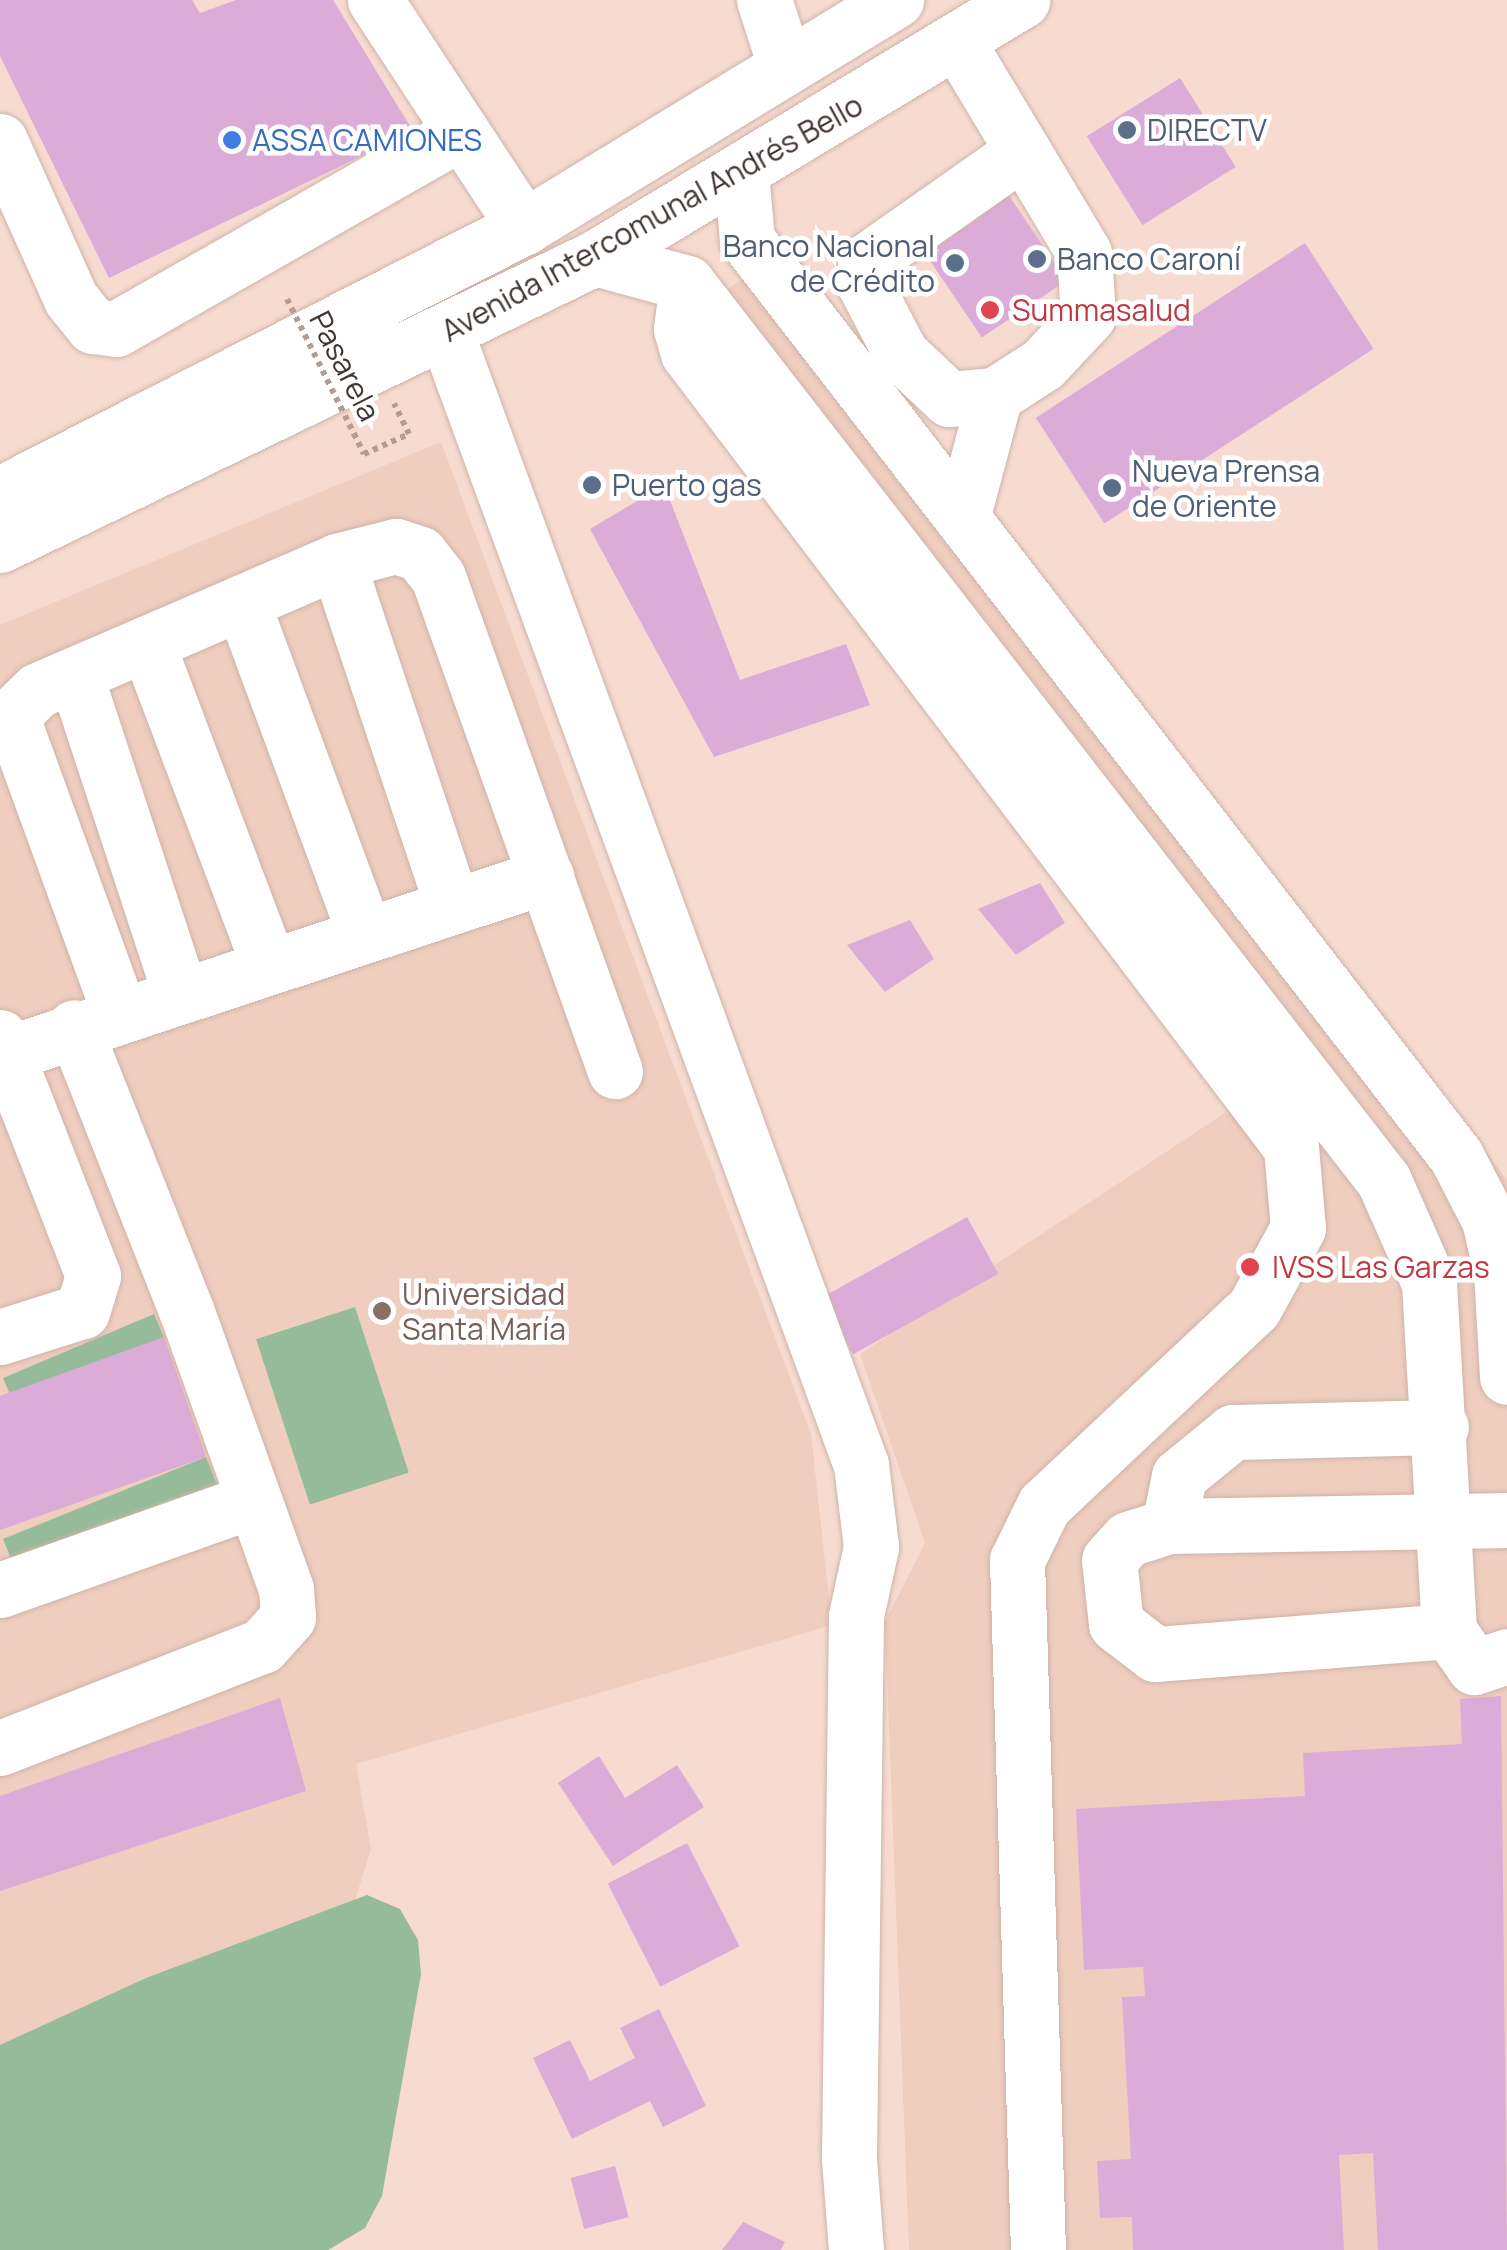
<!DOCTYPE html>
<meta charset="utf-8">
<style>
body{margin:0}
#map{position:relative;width:1507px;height:2250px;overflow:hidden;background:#f7dbd1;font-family:Manrope,sans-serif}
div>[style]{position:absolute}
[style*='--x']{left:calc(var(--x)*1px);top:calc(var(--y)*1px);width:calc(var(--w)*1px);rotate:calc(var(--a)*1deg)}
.built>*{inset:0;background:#efcdbf}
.green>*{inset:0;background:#96bb9a;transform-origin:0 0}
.building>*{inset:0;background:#dcacd9;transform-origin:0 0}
.path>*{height:6px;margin-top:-3px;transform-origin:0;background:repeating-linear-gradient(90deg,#b29d95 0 5px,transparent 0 10px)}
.roads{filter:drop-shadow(0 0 2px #ceb3a8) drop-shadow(0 0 2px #ceb3a8)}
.minor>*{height:55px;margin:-27.5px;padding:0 27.5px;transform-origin:27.5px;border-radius:27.5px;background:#fff}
.major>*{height:55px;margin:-27.5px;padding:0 27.5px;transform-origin:27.5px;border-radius:27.5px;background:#fff}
.path-bridge>*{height:6px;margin-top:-3px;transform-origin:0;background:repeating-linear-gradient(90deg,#b29d95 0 5px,transparent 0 10px)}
.dots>*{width:28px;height:28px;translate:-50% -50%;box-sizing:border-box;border:5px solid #fff;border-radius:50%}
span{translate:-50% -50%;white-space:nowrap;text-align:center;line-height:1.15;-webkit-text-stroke:9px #fff;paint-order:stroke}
.service-label{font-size:30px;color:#4e5e75}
.left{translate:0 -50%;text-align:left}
.right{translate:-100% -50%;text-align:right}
.shop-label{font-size:30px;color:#366cbe}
.street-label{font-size:30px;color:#403531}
.health-label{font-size:30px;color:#be3a42}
.education-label{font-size:30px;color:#785e54}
</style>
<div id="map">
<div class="built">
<i style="clip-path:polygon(791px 250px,1507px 1180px,1507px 2250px,909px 2250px,885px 1622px,925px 1543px,860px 1354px,1234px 1107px,656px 333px)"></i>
<i style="clip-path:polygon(441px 442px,811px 1434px,832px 1625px,356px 1764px,371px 1849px,352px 1910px,0 2070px,0 625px)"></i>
</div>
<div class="green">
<i style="left:355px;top:1307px;width:174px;height:104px;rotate:72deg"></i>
<i style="left:154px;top:1314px;width:25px;height:164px;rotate:67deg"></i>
<i style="left:206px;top:1457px;width:38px;height:219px;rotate:68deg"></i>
<i style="clip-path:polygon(367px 1895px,400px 1909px,418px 1940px,421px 1974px,382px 2196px,365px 2228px,328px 2250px,0 2250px,0 2045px,146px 1978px)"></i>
</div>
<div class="building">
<i style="clip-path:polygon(0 0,192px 0,200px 13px,236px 0,333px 0,413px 131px,109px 278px,0 56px)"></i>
<i style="left:1180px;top:78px;width:105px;height:110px;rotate:58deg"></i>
<i style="left:1006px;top:191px;width:108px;height:102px;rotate:56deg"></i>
<i style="left:1305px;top:243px;width:126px;height:321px;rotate:57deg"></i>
<i style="clip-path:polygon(664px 485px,740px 680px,846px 644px,870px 705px,714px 757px,590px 529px)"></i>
<i style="clip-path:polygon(1040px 883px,1065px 923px,1016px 955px,978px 909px)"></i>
<i style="clip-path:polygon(910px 920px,934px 959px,885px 992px,847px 945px)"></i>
<i style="left:967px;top:1217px;width:65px;height:166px;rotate:61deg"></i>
<i style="clip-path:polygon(164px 1337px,206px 1457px,0 1530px,0 1396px)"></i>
<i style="clip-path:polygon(1501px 1696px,1507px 2250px,1378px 2250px,1373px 2153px,1339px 2155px,1344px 2250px,1133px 2250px,1132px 2217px,1100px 2218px,1097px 2161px,1131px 2159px,1122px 1997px,1145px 1996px,1143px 1967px,1084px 1970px,1076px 1809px,1305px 1796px,1303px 1753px,1462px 1744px,1460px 1699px)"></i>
<i style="clip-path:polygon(280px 1698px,306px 1791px,0 1891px,0 1796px)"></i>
<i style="clip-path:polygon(599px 1756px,625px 1798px,677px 1765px,704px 1807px,613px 1866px,558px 1783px)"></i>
<i style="left:687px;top:1843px;width:116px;height:89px;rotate:63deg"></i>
<i style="clip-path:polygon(659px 2009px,706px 2106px,663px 2127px,650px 2101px,572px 2139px,533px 2058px,570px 2040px,590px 2081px,635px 2058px,620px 2028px)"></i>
<i style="left:615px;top:2166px;width:53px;height:46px;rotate:75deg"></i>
<i style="clip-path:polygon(743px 2222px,785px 2242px,781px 2250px,722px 2250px)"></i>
</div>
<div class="path">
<i style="--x:364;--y:454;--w:49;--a:-24"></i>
<i style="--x:409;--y:434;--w:34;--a:-116"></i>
</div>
<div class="roads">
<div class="minor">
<i style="--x:375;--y:0;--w:272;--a:56.7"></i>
<i style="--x:764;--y:0;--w:68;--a:72.1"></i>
<i style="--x:958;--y:43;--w:126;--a:59"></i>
<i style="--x:1023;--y:151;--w:119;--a:59.1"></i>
<i style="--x:1084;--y:253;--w:63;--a:86.4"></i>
<i style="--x:1088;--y:316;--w:66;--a:133.2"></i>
<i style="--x:1043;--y:364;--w:57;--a:147.1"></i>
<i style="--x:995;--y:395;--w:46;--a:175"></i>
<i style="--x:949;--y:399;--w:66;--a:-136.8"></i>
<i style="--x:901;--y:354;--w:80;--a:-117.5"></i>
<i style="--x:864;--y:283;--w:21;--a:-87"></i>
<i style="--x:865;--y:262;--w:193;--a:-35.1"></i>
<i style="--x:0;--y:141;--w:173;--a:65.8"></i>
<i style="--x:71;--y:299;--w:35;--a:51"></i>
<i style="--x:93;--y:326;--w:23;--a:7"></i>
<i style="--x:116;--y:329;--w:398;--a:-29.7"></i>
<i style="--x:741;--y:173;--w:67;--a:84.9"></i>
<i style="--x:747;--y:240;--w:1158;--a:52.26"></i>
<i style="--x:1456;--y:1156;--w:72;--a:62.7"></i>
<i style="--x:1489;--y:1220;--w:53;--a:77"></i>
<i style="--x:1501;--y:1272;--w:105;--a:86.7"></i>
<i style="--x:595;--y:258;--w:95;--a:15.2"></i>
<i style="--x:687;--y:283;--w:1137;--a:52.18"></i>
<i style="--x:1384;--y:1181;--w:111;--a:66.2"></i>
<i style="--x:1429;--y:1283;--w:349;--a:86.7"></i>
<i style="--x:1449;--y:1631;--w:44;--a:55.2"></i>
<i style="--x:1474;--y:1667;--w:35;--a:-18"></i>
<i style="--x:687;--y:283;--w:46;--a:97.4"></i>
<i style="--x:681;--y:329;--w:25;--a:74"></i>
<i style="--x:688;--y:353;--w:997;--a:52.79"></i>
<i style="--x:1291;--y:1147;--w:81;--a:85.1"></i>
<i style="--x:1298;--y:1228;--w:91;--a:118.8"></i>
<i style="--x:1254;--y:1308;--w:288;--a:136.8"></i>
<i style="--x:1044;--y:1505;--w:61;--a:116.1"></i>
<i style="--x:1017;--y:1560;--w:690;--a:88.26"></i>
<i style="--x:447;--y:336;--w:1203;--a:69.86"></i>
<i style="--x:861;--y:1465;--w:83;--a:83"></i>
<i style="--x:871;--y:1547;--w:71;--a:102.3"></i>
<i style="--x:856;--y:1616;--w:543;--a:90.74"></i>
<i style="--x:849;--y:2159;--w:91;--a:85.6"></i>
<i style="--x:963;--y:515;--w:124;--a:-75.1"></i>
<i style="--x:337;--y:561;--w:363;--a:71.5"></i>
<i style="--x:242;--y:602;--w:352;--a:69.7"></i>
<i style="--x:147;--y:643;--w:345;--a:69.3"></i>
<i style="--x:75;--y:674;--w:337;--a:71.8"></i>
<i style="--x:119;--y:1012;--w:315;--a:-110"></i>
<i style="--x:11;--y:716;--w:37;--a:-44"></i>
<i style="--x:38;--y:690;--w:326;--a:-23.3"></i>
<i style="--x:337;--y:561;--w:61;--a:-14.3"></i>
<i style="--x:396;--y:546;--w:25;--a:18"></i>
<i style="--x:420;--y:554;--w:29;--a:52"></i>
<i style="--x:438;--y:577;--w:525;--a:70.29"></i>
<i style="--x:0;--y:1037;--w:256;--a:68.7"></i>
<i style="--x:93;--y:1276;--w:37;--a:107"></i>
<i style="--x:82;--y:1311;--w:86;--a:162.4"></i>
<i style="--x:0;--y:1056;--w:575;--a:-18.25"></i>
<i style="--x:1169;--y:1526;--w:51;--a:-78.7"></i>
<i style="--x:1179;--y:1476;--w:70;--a:-39.2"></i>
<i style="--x:1233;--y:1432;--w:208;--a:-1.4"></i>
<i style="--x:0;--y:1590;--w:267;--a:-19.5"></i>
<i style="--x:1449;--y:1631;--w:295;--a:175.5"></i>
<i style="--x:1155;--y:1654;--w:49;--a:-142.4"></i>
<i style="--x:1116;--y:1624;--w:64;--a:-96.2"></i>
<i style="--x:1109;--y:1560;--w:28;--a:-48"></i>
<i style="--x:1128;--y:1539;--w:43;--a:-17.6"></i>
<i style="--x:1169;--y:1526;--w:338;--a:-1"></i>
<i style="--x:0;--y:1748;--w:281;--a:-21.3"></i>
<i style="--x:262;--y:1646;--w:39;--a:-48"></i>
<i style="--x:288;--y:1617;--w:28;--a:-94"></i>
<i style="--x:286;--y:1589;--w:296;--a:-109.7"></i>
<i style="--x:186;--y:1310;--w:304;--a:-111.6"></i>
</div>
<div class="major">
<i style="--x:0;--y:494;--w:588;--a:-27"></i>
<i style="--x:524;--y:227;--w:436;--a:-31.4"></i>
<i style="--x:0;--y:545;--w:661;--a:-25.75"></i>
<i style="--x:595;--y:258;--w:499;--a:-31.1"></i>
</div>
</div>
<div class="path-bridge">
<i style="--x:287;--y:299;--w:173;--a:63.6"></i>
</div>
<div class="dots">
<i style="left:1127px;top:130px;background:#5c6f8a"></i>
<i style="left:232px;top:140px;background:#3f7fe0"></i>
<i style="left:1037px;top:259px;background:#5c6f8a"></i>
<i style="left:955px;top:263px;background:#5c6f8a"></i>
<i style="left:990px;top:310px;background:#e0444e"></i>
<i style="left:592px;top:485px;background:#5c6f8a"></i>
<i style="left:1112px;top:488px;background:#5c6f8a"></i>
<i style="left:1250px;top:1267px;background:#e0444e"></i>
<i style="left:382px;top:1311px;background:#8d6e63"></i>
</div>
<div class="service-label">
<span class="left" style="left:1147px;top:130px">DIRECTV</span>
<span class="right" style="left:935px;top:263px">Banco Nacional<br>de Crédito</span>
<span class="left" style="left:1057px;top:259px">Banco Caroní</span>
<span class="left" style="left:1132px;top:488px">Nueva Prensa<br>de Oriente</span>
<span class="left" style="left:612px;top:485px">Puerto gas</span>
</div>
<div class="shop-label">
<span class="left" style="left:252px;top:140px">ASSA CAMIONES</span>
</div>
<div class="street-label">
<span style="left:652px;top:218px;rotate:-29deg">Avenida Intercomunal Andrés Bello</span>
<span style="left:345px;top:366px;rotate:63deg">Pasarela</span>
</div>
<div class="health-label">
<span class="left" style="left:1012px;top:310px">Summasalud</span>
<span class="left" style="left:1272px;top:1267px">IVSS Las Garzas</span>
</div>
<div class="education-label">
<span class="left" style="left:402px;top:1311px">Universidad<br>Santa María</span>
</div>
</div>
